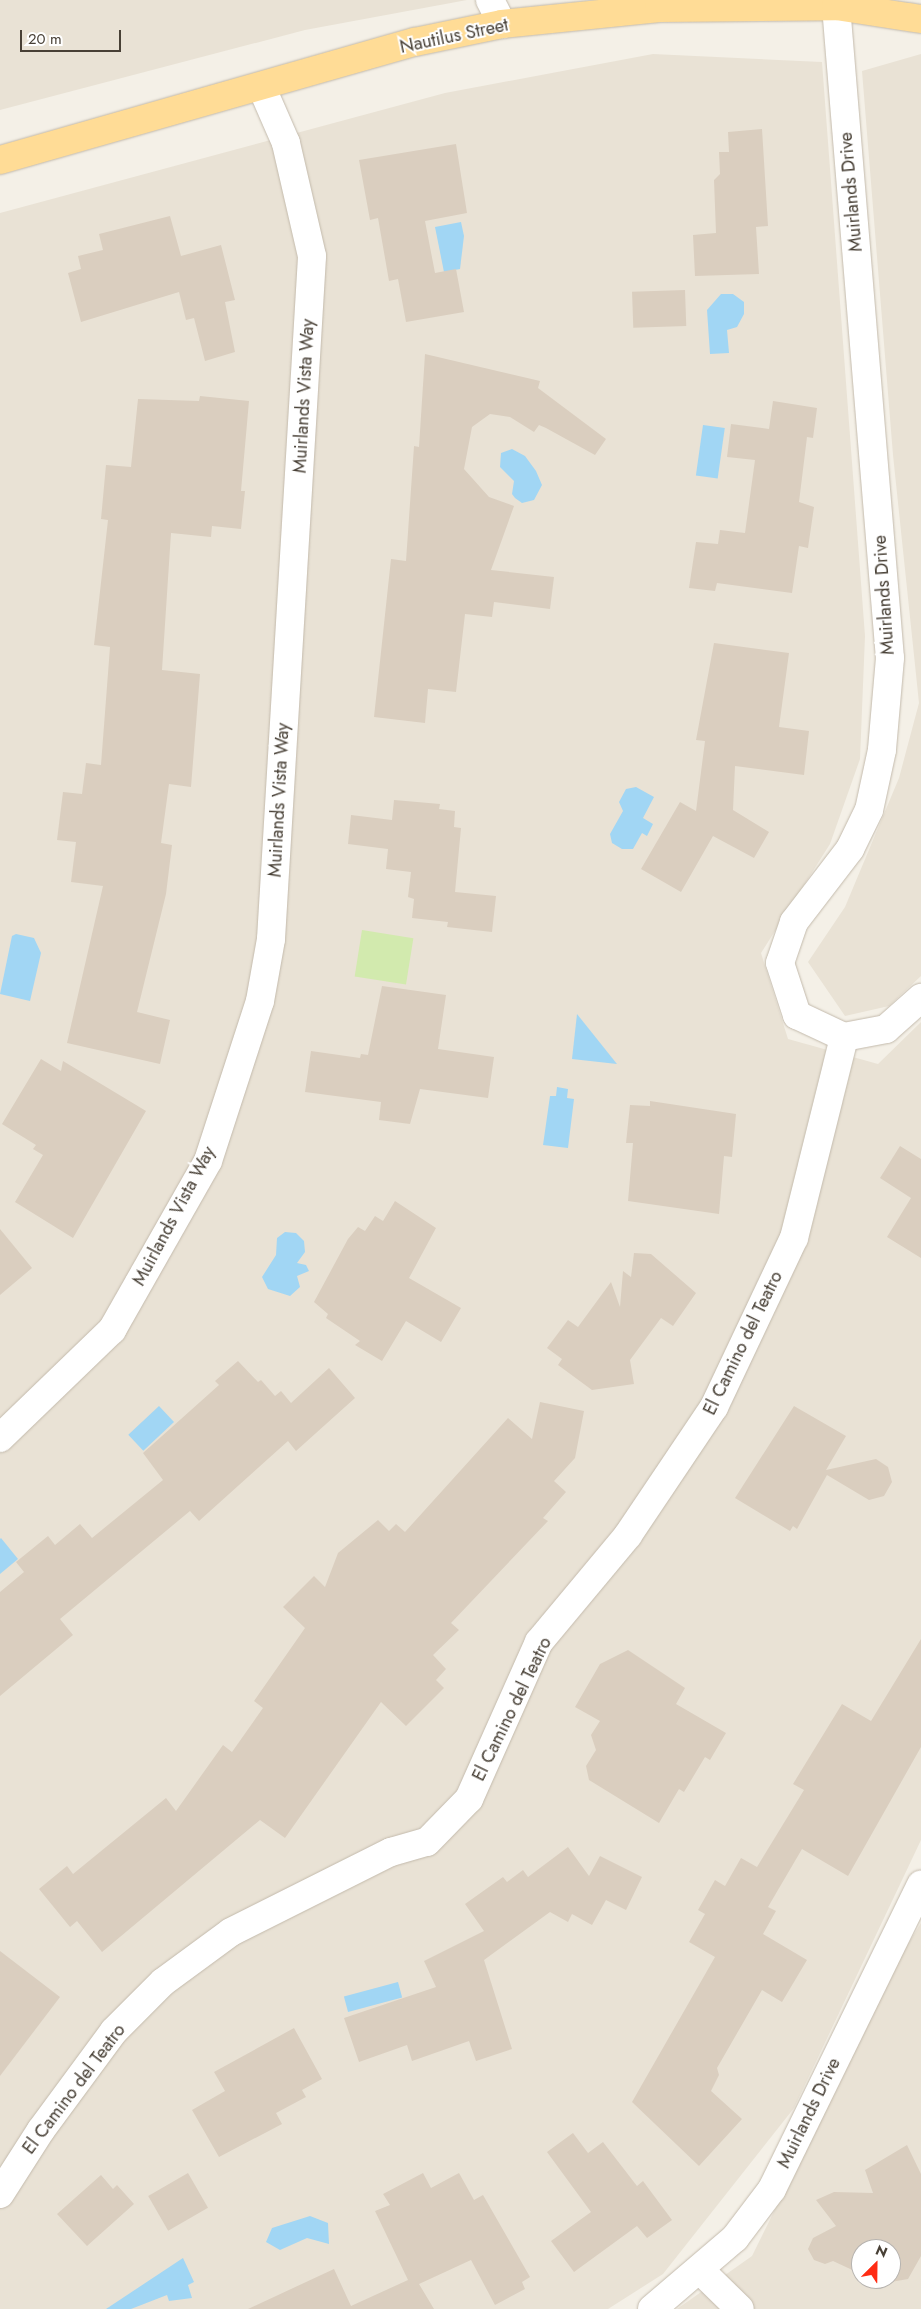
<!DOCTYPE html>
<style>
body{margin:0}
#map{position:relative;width:921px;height:2309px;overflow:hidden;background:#f4f0e7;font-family:Jost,sans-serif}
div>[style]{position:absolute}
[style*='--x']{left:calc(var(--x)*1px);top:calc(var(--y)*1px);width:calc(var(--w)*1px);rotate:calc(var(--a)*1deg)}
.residential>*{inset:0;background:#e9e2d5}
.green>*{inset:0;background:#d2eaae;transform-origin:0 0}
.water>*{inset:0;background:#a1d6f4;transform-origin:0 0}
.building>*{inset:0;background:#dacebf;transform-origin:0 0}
.roads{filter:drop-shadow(0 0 1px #c3baac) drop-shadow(0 0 1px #c3baac)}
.minor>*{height:28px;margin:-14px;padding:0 14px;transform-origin:14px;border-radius:14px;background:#fff}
.major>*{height:28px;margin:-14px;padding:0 14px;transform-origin:14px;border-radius:14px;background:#ffdc96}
span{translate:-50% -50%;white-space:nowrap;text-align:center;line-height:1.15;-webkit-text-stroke:4px #fff;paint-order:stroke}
.street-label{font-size:18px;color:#484036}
.north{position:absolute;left:851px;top:2239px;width:50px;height:50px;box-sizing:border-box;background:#fff;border:1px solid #b6b3af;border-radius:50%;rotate:23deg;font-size:14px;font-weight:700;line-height:20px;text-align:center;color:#484036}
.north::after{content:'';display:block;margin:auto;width:18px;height:22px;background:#ff2c14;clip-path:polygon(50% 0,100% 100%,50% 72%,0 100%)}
.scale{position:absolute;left:20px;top:30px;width:101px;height:22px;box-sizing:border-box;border:2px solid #484036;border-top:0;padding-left:6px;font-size:15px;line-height:18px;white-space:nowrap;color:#484036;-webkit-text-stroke:4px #fff;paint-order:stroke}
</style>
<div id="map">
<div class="residential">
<i style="clip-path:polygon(0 0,467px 0,305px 30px,0 110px)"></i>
<i style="clip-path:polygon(653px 54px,822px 62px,865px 636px,860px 759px,830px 844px,761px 953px,788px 1039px,878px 1064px,921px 1022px,921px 1840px,794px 2108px,663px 2274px,608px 2309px,0 2309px,0 213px,445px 93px)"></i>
<i style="clip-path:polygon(921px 54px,921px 976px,889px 1006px,845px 1016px,808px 962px,845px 907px,899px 778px,919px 703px,893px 455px,862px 71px)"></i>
<i style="clip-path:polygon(evenodd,921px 1923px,921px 2309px,677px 2309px,752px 2256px,901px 1955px,921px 1923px,861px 2249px,891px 2249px,891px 2279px,861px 2279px,861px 2249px)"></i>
</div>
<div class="green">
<i style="left:362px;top:930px;width:52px;height:47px;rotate:9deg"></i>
</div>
<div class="water">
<i style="clip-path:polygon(461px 222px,464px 236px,460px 269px,444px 272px,435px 227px)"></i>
<i style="clip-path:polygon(721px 294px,733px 294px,744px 302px,744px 314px,737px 327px,727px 330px,729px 353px,710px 354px,707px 310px)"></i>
<i style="left:703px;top:425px;width:22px;height:51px;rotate:8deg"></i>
<i style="clip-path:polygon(512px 449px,525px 456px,536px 471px,542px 485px,534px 500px,522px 503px,515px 498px,512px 494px,514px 481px,500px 467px,501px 453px)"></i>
<i style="clip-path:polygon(636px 787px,654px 797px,643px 818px,653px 824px,647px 836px,642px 833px,633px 849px,622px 849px,612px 843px,610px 834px,623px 811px,619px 802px,626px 789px)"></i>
<i style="clip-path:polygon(16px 934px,34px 938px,41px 953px,30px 1001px,0 994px,12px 936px)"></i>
<i style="clip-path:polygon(577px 1014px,617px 1064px,572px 1059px)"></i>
<i style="clip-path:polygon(557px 1087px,568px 1089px,567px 1098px,574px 1099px,568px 1148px,543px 1145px,550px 1096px,556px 1096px)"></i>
<i style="clip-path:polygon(285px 1232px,296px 1233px,304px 1241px,305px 1252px,297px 1263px,306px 1265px,309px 1271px,297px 1276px,300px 1287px,290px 1296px,268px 1289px,262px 1277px,276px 1255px,277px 1238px)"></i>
<i style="left:159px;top:1406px;width:22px;height:42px;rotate:47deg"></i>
<i style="clip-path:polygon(1px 1538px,18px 1559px,0 1574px,0 1539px)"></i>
<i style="left:398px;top:1982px;width:16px;height:56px;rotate:75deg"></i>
<i style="clip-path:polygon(310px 2216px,328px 2223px,329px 2244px,307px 2238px,280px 2250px,266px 2242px,272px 2228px)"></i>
<i style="clip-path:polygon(183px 2258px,194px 2282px,188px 2285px,192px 2298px,169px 2301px,167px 2295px,131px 2309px,106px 2309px)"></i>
</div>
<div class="building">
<i style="clip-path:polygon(762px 129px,768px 226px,756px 227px,759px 274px,695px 276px,693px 235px,716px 233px,714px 180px,720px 174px,719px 152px,729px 152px,728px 132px)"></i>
<i style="clip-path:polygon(456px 144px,467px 213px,425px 221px,435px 273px,456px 269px,464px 312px,406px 322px,398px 279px,389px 281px,378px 218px,370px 220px,359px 160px)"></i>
<i style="clip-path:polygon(170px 216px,181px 256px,221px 245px,235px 300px,225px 302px,235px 352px,205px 361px,194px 318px,186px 320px,179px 292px,81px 322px,68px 273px,81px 269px,78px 256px,103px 250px,99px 234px)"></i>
<i style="left:685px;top:290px;width:36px;height:53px;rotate:88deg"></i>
<i style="clip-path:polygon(425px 354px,540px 381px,538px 388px,606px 439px,595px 455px,546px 428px,539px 425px,534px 432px,510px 417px,490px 414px,472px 427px,464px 469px,489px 497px,514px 506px,491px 570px,554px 577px,550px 609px,494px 602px,492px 617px,465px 614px,456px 692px,428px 689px,425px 723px,374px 717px,391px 559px,406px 561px,414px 446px,419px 447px)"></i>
<i style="clip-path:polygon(200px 396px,249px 401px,241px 491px,245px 491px,241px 529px,212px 526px,211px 537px,171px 533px,162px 670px,200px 674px,191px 787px,169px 784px,161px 843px,172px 845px,166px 894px,137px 1012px,170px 1020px,160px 1064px,67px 1043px,103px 886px,71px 882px,76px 842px,57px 840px,63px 792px,82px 794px,86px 763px,101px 765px,110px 647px,94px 645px,108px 520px,101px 519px,106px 465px,131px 467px,138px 399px,199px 401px)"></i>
<i style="clip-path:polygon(773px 401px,817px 408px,813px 438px,807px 437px,799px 502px,814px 507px,808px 548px,799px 546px,792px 593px,717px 583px,715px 591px,689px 588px,696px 542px,718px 544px,720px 530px,745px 533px,755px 460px,727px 457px,731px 424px,769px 429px)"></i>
<i style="clip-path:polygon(714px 643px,789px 653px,779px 727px,809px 731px,804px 775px,735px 766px,733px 810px,769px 832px,754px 858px,713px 836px,681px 892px,641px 869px,680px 802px,696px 811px,705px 741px,696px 740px)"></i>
<i style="clip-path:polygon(394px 800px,440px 804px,439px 809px,455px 811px,454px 827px,461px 828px,455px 892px,496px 896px,492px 932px,447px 927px,448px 922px,412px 918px,414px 899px,408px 897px,411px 872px,386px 869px,388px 849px,348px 844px,351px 815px,392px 820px)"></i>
<i style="clip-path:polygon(382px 986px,446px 995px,438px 1049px,494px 1057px,488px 1098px,420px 1089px,410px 1124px,379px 1120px,381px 1102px,305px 1092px,311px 1051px,360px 1058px,361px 1054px,368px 1055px)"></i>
<i style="clip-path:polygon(41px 1059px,61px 1071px,63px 1061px,146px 1111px,73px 1238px,15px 1202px,43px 1155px,33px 1149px,36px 1145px,2px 1124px)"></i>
<i style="clip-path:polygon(650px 1101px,736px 1114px,732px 1157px,724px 1156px,719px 1214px,628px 1201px,633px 1143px,626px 1143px,630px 1105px,650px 1106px)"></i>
<i style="clip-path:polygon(900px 1146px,921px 1159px,921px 1258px,887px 1237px,911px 1198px,880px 1178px)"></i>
<i style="clip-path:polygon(395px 1201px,436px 1228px,409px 1278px,461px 1308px,441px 1342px,406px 1321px,382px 1361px,355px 1345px,360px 1341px,326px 1318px,328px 1314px,314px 1302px,348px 1239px,358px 1227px,365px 1231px,375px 1216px,383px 1221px)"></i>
<i style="clip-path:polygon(0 1229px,32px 1268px,0 1295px)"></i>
<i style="clip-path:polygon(634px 1253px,651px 1254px,696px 1293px,673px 1326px,661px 1318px,630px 1360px,634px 1384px,592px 1390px,558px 1365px,562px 1359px,547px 1348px,568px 1320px,578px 1327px,611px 1282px,620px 1307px,623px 1271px,631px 1277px)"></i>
<i style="clip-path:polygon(238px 1361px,258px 1382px,261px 1380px,275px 1396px,281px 1391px,291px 1403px,329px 1368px,355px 1398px,296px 1451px,288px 1441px,199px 1521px,190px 1511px,60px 1619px,73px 1635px,0 1696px,0 1592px,24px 1572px,16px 1562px,48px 1536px,55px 1545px,80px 1524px,92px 1538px,163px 1480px,143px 1453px,219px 1385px,215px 1381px)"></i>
<i style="clip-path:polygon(540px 1402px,584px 1411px,575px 1458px,554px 1481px,566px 1492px,543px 1518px,548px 1521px,451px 1623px,459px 1630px,433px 1655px,446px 1669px,436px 1680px,444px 1688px,406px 1726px,381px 1702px,285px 1838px,260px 1820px,102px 1952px,77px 1921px,70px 1927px,39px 1889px,67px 1866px,73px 1874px,166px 1798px,176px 1811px,223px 1745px,232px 1752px,263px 1708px,254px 1701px,305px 1628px,283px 1607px,314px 1576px,325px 1587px,338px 1553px,378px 1520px,389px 1531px,396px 1524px,405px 1532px,508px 1418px,532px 1439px)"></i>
<i style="clip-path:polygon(794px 1406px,846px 1436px,826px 1470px,876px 1459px,888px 1467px,892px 1482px,884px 1496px,869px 1500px,827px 1475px,797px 1529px,793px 1526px,790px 1531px,735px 1498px)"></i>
<i style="clip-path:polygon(921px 1639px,921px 1747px,848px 1876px,802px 1849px,768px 1907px,776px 1911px,763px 1934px,807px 1960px,782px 2002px,762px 1990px,717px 2068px,719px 2075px,711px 2091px,742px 2119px,699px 2166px,632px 2102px,715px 1957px,689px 1942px,705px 1914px,698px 1910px,715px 1880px,725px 1886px,741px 1858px,757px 1867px,804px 1790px,793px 1784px,842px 1704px,871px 1721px)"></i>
<i style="clip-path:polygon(628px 1650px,685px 1688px,676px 1704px,726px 1733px,710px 1760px,705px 1757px,684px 1792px,679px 1789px,659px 1823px,589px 1780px,586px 1766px,596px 1750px,591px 1735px,600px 1721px,575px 1707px,600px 1664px)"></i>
<i style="clip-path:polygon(568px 1847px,589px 1876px,600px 1856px,642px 1877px,626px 1910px,606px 1900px,592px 1925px,572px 1914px,568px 1922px,550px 1912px,484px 1960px,512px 2049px,476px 2061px,469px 2041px,412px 2061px,407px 2045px,359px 2062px,344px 2018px,436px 1987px,424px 1961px,484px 1931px,465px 1904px,503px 1877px,507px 1882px,523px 1870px,528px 1877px)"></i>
<i style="clip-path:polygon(0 1951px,60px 1997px,0 2076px)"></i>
<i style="clip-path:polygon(294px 2028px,322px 2079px,302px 2090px,306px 2097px,276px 2113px,282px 2124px,219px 2157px,192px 2110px,225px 2091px,214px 2072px)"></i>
<i style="clip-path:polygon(573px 2133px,588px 2153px,603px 2142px,637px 2186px,643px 2181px,672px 2220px,647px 2238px,637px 2226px,574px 2272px,551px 2241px,591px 2212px,547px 2152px)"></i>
<i style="clip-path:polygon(907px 2145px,921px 2174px,921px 2256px,908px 2279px,880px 2284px,871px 2279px,891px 2279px,891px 2249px,861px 2249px,861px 2274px,833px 2261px,825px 2264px,814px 2260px,808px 2249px,813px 2238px,836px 2226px,816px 2200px,834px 2192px,873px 2193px,865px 2170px)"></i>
<i style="left:188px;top:2173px;width:40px;height:46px;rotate:60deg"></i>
<i style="clip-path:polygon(423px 2173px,431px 2188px,459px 2173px,474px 2200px,483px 2195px,530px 2277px,522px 2282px,525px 2289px,495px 2305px,471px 2260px,419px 2284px,434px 2309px,248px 2309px,334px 2269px,351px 2306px,408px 2280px,375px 2211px,390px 2205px,383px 2194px)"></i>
<i style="clip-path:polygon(101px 2175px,113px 2189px,117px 2185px,134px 2204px,87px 2246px,57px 2214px)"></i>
</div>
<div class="roads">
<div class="minor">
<i style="--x:490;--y:0;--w:27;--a:63"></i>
<i style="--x:836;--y:6;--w:654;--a:85.27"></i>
<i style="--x:890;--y:658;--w:92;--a:95"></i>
<i style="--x:882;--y:750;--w:61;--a:102.2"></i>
<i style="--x:869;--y:810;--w:43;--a:116"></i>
<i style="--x:850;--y:849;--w:92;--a:127.5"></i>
<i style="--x:794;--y:922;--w:43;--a:108.9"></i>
<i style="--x:780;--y:963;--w:55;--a:71.9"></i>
<i style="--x:797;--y:1015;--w:52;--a:25.1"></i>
<i style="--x:844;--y:1037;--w:43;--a:-10.8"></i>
<i style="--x:886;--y:1029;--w:47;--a:-41.5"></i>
<i style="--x:0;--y:1438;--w:156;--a:-44"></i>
<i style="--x:112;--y:1330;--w:194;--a:-60.4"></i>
<i style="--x:208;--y:1161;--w:168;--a:-72"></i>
<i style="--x:260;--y:1001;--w:63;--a:-79.9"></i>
<i style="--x:271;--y:939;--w:684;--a:-86.56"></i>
<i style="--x:312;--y:256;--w:116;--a:-103"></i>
<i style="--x:286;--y:143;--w:60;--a:-113.6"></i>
<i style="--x:0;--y:2194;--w:76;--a:-57.4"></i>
<i style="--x:41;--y:2130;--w:123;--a:-53.6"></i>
<i style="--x:114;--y:2031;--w:69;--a:-45"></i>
<i style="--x:163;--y:1982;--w:84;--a:-36.3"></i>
<i style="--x:231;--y:1932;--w:179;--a:-26.6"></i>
<i style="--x:391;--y:1852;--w:37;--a:-16"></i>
<i style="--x:427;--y:1842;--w:60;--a:-45.7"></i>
<i style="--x:469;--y:1799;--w:172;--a:-66"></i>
<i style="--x:539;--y:1642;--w:139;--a:-50.2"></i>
<i style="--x:628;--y:1535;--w:154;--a:-56.1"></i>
<i style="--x:714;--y:1407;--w:187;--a:-64.7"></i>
<i style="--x:794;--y:1238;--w:207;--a:-76"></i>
<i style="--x:701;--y:2271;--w:54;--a:44.3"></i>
<i style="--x:652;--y:2309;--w:109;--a:-40.5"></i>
<i style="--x:735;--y:2238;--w:61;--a:-52.9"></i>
<i style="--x:772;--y:2189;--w:339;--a:-63.9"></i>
</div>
<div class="major">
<i style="--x:0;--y:160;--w:431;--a:-15.9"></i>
<i style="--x:415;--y:42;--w:89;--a:-11.7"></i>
<i style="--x:502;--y:24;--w:158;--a:-5.8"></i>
<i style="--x:659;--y:8;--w:177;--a:-0.6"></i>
<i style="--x:836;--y:6;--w:86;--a:8.7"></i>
</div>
</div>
<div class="street-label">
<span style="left:454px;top:36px;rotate:-12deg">Nautilus Street</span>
<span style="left:851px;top:192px;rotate:-95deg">Muirlands Drive</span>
<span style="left:304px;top:396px;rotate:-87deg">Muirlands Vista Way</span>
<span style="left:884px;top:595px;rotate:-94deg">Muirlands Drive</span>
<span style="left:279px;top:800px;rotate:-87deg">Muirlands Vista Way</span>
<span style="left:174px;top:1216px;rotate:-62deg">Muirlands Vista Way</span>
<span style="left:743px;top:1343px;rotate:-64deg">El Camino del Teatro</span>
<span style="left:512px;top:1709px;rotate:-64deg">El Camino del Teatro</span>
<span style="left:74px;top:2089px;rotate:-53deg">El Camino del Teatro</span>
<span style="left:809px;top:2113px;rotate:-64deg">Muirlands Drive</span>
</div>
<div class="north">N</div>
<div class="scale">20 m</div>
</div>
